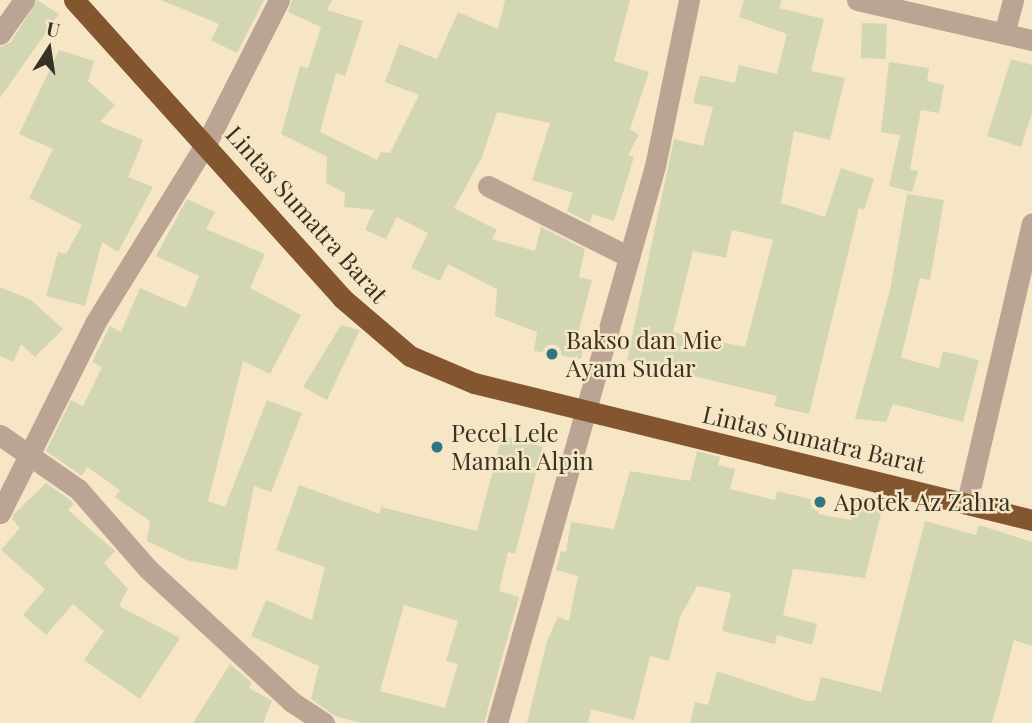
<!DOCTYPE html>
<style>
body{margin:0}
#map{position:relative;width:1032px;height:723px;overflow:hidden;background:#f6e6c5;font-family:"Playfair Display",serif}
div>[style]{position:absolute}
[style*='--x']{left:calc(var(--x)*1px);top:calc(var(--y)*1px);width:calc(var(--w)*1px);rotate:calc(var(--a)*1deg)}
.building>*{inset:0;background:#d3d6b3;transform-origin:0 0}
.street>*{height:21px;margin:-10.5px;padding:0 10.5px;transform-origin:10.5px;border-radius:10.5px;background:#bba493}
.highway>*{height:21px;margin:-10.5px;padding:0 10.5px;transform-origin:10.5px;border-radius:10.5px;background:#845630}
.dots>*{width:19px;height:19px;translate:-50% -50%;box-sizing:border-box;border:4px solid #f6e6c5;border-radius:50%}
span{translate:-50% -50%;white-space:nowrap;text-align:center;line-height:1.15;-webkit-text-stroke:5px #f6e6c5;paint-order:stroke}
.street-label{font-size:24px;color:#383225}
.poi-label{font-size:24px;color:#383225}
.left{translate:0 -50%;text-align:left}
.north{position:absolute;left:14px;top:14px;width:70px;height:70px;-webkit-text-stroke:5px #f6e6c5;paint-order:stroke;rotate:12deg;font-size:19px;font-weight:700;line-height:28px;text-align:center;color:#383225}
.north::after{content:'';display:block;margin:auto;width:24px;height:32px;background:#383225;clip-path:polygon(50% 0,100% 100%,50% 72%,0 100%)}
</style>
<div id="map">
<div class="building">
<i style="clip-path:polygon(37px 0,59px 14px,0 98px,0 47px,11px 42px)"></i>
<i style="clip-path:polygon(161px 0,264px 0,237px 53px,211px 40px,219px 24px)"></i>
<i style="clip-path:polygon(292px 0,332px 0,327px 10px,363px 21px,345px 76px,336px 73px,320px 132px,377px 160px,381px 152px,390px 153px,419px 95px,385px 82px,399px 44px,437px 59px,458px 12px,498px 29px,505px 0,630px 0,614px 61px,649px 72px,630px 129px,639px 135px,628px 155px,634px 157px,614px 221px,592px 214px,590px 223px,567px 211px,573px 193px,532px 180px,550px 123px,497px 112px,482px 157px,454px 208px,497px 230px,492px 239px,535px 251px,541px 227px,585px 249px,579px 277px,592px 280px,576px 341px,584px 342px,581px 359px,534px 351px,537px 332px,495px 316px,497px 289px,448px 264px,440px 281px,411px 268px,428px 233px,397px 217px,386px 239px,365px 230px,374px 210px,344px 207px,345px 193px,326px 183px,327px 157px,281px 134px,300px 66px,308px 68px,321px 27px,288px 12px)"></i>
<i style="clip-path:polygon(evenodd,744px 0,782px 0,779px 8px,824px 19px,811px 71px,845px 78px,830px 140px,794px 131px,781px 203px,825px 217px,841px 168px,874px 179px,864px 210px,859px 208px,809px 414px,774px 406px,777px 396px,627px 360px,674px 139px,703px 146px,713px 107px,693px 103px,700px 75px,735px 83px,739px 65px,777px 74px,787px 34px,739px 17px,744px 0,732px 230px,773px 240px,745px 347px,673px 332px,693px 251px,726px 258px,732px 230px)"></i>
<i style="left:862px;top:23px;width:25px;height:35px;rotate:2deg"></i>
<i style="clip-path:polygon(59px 50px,94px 61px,88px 81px,115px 105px,100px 122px,143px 140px,128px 177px,153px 187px,118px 252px,102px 242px,85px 306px,46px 296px,58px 252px,66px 254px,82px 225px,29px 198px,53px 149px,19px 134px)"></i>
<i style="clip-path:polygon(1011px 59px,1032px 65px,1032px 113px,1021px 147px,987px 136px)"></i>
<i style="clip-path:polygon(889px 62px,929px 68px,927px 81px,944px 85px,939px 113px,921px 110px,910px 169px,918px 171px,912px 192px,889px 186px,900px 135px,881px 132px)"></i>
<i style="clip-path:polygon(907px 194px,944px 200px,930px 280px,920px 278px,901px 358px,939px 368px,943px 351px,979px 360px,963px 422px,893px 404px,886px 422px,855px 419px,890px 290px)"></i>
<i style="clip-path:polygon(187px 199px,215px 212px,206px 229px,265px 254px,250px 288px,301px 315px,270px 374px,243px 361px,208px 501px,225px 507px,267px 400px,302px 413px,271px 492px,254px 486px,237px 570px,187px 560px,147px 541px,150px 521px,115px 497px,120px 490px,87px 467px,82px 476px,46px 451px,71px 400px,83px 406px,102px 367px,92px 362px,110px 326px,121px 332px,140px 288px,186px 308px,199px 276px,156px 256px)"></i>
<i style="clip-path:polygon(0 287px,31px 300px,63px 329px,35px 357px,21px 344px,13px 362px,0 356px)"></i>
<i style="clip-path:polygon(341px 325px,360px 330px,327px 400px,303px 387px)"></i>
<i style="clip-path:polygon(evenodd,502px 436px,543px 447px,515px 554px,508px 552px,499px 591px,519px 597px,484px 723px,361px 723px,335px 716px,311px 699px,319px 666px,251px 636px,266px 600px,312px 620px,325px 567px,276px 550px,299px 485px,380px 514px,381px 507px,477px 531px,502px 436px,404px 605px,458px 621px,446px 661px,458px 664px,445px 708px,380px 691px,404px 605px)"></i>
<i style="clip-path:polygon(697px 451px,720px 457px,718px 465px,735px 469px,730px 489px,775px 500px,777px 491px,821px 502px,818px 514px,851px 520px,857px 495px,884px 502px,865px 578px,793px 569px,783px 615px,817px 624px,812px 645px,777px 635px,775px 644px,722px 631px,731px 593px,697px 586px,680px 617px,669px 661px,650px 656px,634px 720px,591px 709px,588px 723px,527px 723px,547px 641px,558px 617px,569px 621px,578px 576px,556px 570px,561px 551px,566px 552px,571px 522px,614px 529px,630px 471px,690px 481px)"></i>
<i style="clip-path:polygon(46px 483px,69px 499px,74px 504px,68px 510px,115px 551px,104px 563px,128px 589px,119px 606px,180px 638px,140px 699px,84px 660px,104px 631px,73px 604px,46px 635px,23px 615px,45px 589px,1px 550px,20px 528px,12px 519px,14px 514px)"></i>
<i style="clip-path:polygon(925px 521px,976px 535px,979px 525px,1032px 542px,1032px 646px,1014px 640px,992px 723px,690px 723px,695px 702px,708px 705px,717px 671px,807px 701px,815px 701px,821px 677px,881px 692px)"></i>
<i style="clip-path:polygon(230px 664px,252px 683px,249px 688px,272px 701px,263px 723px,193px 723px)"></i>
</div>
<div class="street">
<i style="--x:857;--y:0;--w:180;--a:12.9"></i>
<i style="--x:1005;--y:30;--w:31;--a:-75"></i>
<i style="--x:0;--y:34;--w:42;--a:-54.8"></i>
<i style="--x:488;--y:186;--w:158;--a:26.7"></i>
<i style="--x:0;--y:435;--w:95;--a:34.7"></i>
<i style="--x:78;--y:489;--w:106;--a:48.8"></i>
<i style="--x:148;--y:569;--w:196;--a:42.7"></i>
<i style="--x:292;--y:702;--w:38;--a:33"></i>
<i style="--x:967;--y:502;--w:286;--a:-76.9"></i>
<i style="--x:0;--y:513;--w:212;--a:-63.4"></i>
<i style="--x:95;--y:323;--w:213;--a:-58.3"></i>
<i style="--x:207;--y:142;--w:159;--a:-63.1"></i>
<i style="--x:497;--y:723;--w:579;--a:-74.16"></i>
<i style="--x:655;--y:166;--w:169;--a:-78.4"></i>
</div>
<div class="highway">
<i style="--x:74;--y:0;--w:401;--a:48"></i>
<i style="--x:342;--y:298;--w:89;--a:40.5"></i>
<i style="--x:410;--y:356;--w:69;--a:22.9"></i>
<i style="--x:474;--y:383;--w:575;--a:13.79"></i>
</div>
<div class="dots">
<i style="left:552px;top:354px;background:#317585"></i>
<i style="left:437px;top:447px;background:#317585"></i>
<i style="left:820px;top:502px;background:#317585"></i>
</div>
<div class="street-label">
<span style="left:307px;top:214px;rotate:48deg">Lintas Sumatra Barat</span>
<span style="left:814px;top:439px;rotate:13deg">Lintas Sumatra Barat</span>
</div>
<div class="poi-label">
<span class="left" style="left:566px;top:354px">Bakso dan Mie<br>Ayam Sudar</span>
<span class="left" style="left:451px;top:447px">Pecel Lele<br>Mamah Alpin</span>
<span class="left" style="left:834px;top:502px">Apotek Az Zahra</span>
</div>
<div class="north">U</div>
</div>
